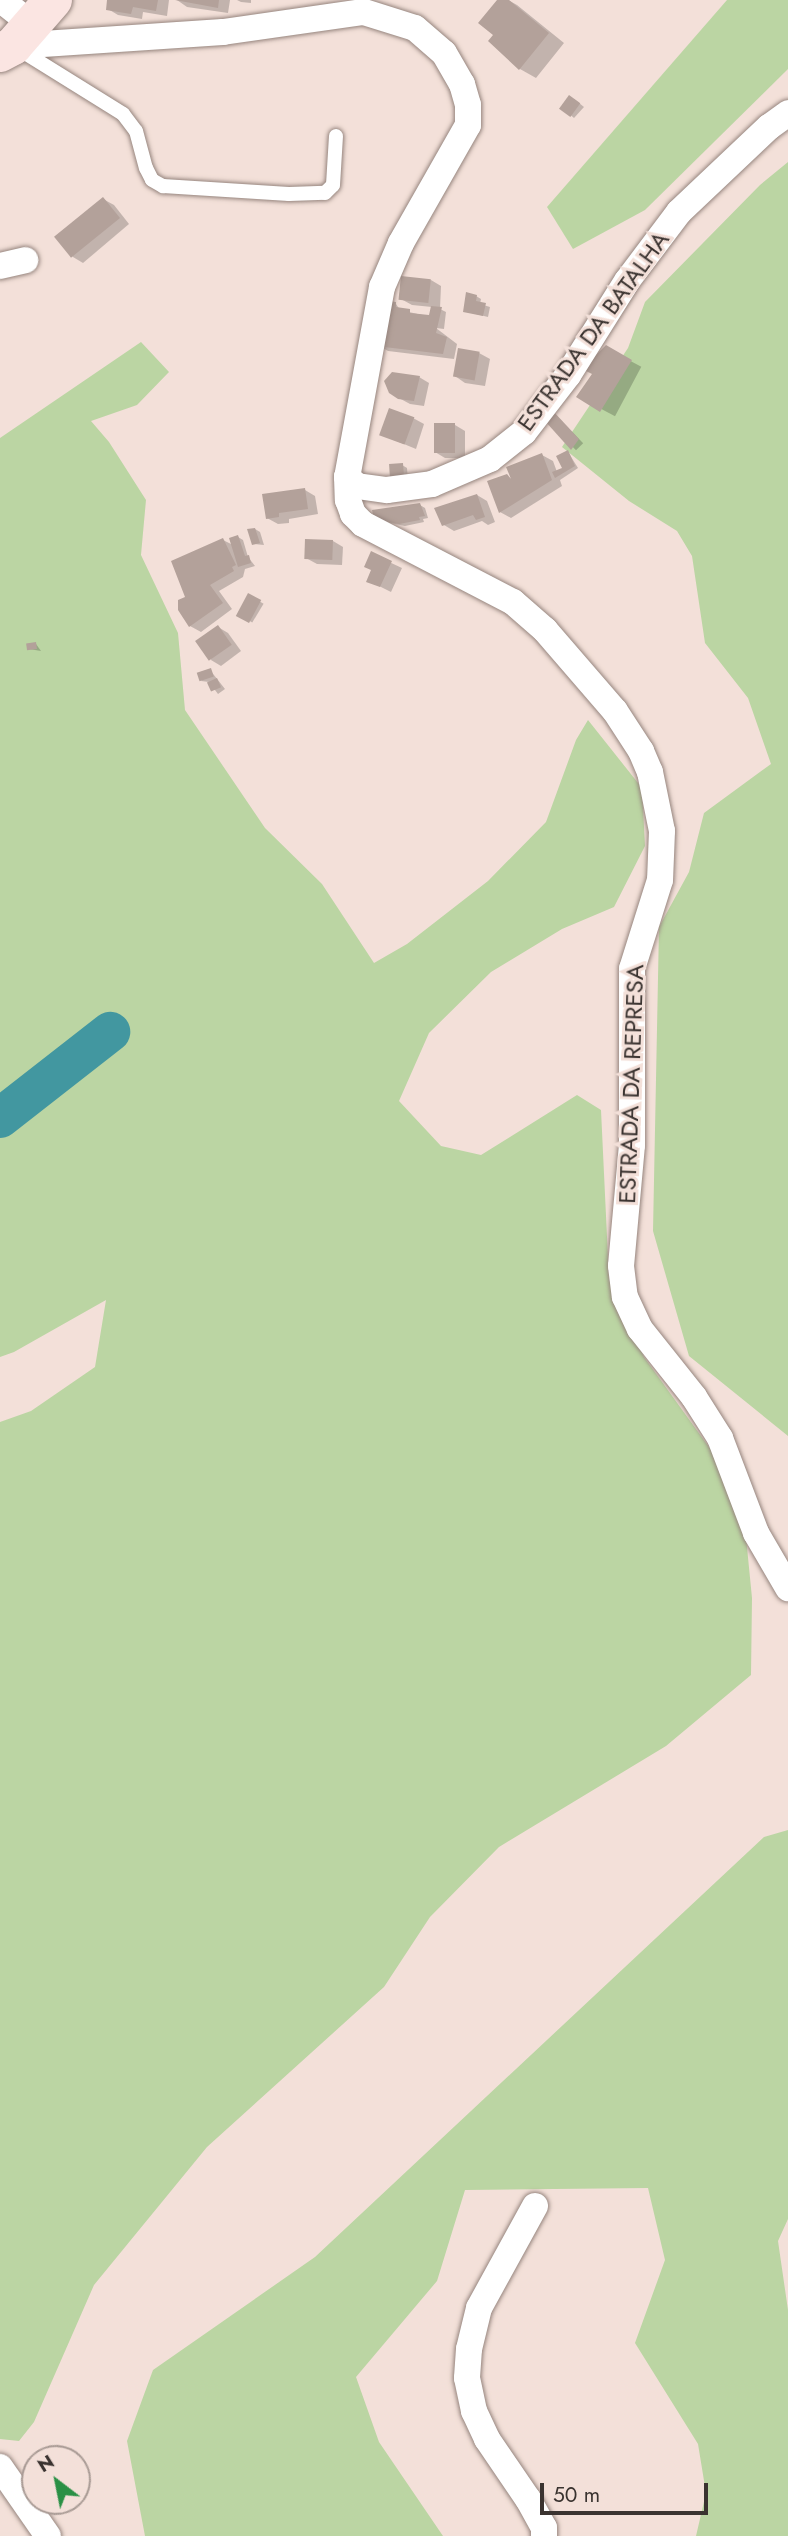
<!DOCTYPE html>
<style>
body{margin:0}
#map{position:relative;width:788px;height:2536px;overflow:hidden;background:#f3e0d9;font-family:Jost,sans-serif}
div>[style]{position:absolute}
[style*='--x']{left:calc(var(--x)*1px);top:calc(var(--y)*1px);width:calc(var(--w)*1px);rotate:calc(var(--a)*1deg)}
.green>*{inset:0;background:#bbd5a3}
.shadow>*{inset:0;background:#0003;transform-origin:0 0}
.river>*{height:40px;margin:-20px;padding:0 20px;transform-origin:20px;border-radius:20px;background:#4297a0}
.building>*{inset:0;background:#b3a19a;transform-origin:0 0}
.roads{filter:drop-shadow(0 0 2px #96857e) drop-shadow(0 0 2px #96857e)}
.lane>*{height:14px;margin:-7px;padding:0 7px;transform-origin:7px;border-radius:7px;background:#fff}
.street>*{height:26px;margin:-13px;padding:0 13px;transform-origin:13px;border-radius:13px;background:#fff}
.secondary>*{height:38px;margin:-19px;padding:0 19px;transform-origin:19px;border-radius:19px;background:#fbe5e2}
span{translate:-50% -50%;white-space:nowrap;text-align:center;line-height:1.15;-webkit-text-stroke:6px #f3e0d9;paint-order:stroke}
.street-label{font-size:24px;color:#3a3330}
.north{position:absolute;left:21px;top:2445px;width:70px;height:70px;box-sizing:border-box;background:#f3e0d9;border:2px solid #a99b95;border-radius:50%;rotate:328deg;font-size:19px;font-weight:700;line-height:28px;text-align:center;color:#3a3330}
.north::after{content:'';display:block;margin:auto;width:24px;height:32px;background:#2a9045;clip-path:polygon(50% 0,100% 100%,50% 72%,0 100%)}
.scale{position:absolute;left:540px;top:2483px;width:168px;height:32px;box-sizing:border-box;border:4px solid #3a3330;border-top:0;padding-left:9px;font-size:21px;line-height:24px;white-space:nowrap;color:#3a3330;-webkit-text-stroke:5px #f3e0d9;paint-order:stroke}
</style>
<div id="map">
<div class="green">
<i style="clip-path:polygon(727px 0,788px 0,788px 69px,645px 210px,573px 249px,547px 207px)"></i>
<i style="clip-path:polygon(788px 162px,788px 1436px,689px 1356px,653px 1231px,659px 927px,689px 872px,704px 813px,771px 764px,748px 698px,705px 643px,692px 556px,677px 531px,629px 501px,562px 447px,628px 348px,645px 302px,760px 185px)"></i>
<i style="clip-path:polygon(141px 342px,169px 372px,137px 405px,91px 421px,109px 442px,146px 500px,141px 555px,178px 633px,185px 710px,265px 828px,322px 884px,374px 963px,407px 944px,488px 881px,546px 822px,576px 740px,588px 720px,642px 788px,645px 846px,614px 907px,562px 929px,491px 972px,429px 1033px,399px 1101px,441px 1146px,481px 1155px,577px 1095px,601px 1110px,609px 1279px,644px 1357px,732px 1479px,745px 1527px,752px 1598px,751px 1675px,666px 1746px,499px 1847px,430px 1917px,384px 1987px,207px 2147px,94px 2285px,34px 2422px,19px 2441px,0 2439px,0 1422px,31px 1411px,95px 1367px,106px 1300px,14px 1352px,0 1357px,0 438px)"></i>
<i style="clip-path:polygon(788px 1830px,788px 2219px,778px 2241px,788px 2310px,788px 2536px,696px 2536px,706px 2493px,698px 2444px,635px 2343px,665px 2260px,648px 2188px,465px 2190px,437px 2281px,356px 2377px,379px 2442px,443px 2536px,145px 2536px,127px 2441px,153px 2370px,315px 2257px,764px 1837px)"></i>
</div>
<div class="shadow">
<i style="clip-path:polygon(109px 0,169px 0,167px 16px,143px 12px,142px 19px,118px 15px,108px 9px)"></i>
<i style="clip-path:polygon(177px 0,230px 0,228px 13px,187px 7px)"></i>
<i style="clip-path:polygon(237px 0,251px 0,251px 3px,241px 2px)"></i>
<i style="clip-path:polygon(499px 0,508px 0,517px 5px,564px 43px,536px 78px,520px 69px,491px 41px,496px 34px)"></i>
<i style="clip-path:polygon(574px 99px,584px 107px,574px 118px,561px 107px)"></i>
<i style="clip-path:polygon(103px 199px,114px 205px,129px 224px,83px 263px,73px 257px,57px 238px)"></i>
<i style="clip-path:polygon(431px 280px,441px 286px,440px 309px,446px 312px,444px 329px,436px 328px,457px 344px,454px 359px,388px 351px,378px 345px,396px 304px,400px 310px,431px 317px,432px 307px,412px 305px,401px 299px)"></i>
<i style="clip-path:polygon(476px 296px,481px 299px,480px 304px,490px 307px,488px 317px,464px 311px)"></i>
<i style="left:606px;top:348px;width:40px;height:56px;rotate:28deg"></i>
<i style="clip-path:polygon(479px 353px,490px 359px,485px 386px,465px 383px,455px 376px)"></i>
<i style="clip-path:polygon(419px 377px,429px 383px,424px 406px,410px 404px,399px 398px)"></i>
<i style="left:554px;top:413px;width:42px;height:10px;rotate:46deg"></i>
<i style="clip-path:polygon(413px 418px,424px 424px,416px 449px,382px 435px)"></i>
<i style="clip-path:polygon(455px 425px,465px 431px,465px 458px,445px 458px,435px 452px)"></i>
<i style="clip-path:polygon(568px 452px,578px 468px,560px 480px,562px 486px,511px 518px,500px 512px,506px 476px,513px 480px,542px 455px,553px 461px,557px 472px,564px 469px)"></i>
<i style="clip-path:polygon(402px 465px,407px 468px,408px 480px,397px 481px)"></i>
<i style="clip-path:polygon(305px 490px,315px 496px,318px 514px,289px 519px,289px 523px,278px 524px,267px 518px)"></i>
<i style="clip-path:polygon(477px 495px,487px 501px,495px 522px,488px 525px,482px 521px,454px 531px,444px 525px)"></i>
<i style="clip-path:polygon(420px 505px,425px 508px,428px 518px,423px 519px,424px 522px,405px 526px,380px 521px)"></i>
<i style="clip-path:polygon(255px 529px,260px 532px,264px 545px,253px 544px)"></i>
<i style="clip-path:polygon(238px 537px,243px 540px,248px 557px,255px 566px,245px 569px,243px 577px,219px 591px,232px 609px,201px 632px,190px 626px,187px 598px,223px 540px,233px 545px)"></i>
<i style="clip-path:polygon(333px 541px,343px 547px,342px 565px,317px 564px,306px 558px)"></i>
<i style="clip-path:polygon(372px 554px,402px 568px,391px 592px,369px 581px,373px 571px)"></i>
<i style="left:249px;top:595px;width:17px;height:22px;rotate:31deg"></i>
<i style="clip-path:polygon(218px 627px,228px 633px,241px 651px,221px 666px,211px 660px)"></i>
<i style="clip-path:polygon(36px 644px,41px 651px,29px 649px)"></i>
<i style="clip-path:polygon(210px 670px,225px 689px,218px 694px,209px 682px,201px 681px)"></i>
</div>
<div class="river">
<i style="--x:0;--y:1118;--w:140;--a:-38"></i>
</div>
<div class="building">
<i style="clip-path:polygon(107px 0,158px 0,156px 11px,133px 7px,131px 14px,106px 10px)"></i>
<i style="clip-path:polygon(175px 0,219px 0,218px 8px)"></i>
<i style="clip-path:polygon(497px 0,509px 0,549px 33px,519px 70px,488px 41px,493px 35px,478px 23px)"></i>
<i style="left:569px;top:95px;width:14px;height:17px;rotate:36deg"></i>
<i style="left:103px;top:197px;width:27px;height:63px;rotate:51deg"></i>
<i style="left:401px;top:276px;width:30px;height:24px;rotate:6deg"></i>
<i style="clip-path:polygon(466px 292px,477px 295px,476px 301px,486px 303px,483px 316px,463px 312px)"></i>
<i style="clip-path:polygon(389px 301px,396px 302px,396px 307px,410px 309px,410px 313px,429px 315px,431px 306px,442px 307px,436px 333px,447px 337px,443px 354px,376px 346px)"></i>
<i style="clip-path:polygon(606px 345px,632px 360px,600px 412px,576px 397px,592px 374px,582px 369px)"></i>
<i style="left:458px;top:348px;width:22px;height:29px;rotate:10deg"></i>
<i style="clip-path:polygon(392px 372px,420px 376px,414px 401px,398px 399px,389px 393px,384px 381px)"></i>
<i style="left:389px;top:408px;width:27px;height:29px;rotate:20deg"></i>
<i style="clip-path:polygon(553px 411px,579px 439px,571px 450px,545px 421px)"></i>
<i style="left:434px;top:423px;width:21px;height:30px"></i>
<i style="clip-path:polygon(568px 450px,575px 466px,555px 478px,552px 472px,562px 468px,556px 456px)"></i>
<i style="clip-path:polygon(542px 453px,552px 480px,499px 513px,487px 481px,507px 474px,511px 479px,506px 467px)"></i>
<i style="left:403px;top:463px;width:16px;height:14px;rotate:86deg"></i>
<i style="clip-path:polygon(305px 488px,308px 509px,279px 513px,279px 517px,266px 519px,262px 494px)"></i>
<i style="clip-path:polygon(477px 494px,485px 517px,476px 520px,473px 515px,442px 526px,434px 508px)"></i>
<i style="clip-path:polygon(420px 503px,425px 516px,419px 517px,420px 520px,399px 524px,374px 519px,372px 510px)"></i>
<i style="clip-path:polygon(255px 528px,260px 543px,252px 545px,247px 529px)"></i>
<i style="clip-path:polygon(238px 535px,245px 556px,249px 555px,251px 563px,238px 567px,229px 538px)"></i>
<i style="clip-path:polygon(223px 538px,236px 565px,232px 567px,234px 571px,210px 585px,223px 603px,189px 627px,178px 610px,178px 600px,185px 597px,171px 561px)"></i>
<i style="left:305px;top:539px;width:28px;height:20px;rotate:2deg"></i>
<i style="clip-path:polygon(371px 551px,392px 561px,380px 587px,366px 582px,371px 570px,364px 567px)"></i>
<i style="left:248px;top:593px;width:15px;height:26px;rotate:28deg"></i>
<i style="left:218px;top:625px;width:24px;height:28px;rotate:55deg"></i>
<i style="left:36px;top:642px;width:7px;height:10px;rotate:82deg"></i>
<i style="left:211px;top:668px;width:9px;height:15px;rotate:72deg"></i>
<i style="left:217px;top:678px;width:10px;height:11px;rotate:66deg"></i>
</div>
<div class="roads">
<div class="lane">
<i style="--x:17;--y:48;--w:125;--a:31.9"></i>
<i style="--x:123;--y:114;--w:21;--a:53"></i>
<i style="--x:136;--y:131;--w:38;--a:75"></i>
<i style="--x:146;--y:168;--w:13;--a:63"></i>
<i style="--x:152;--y:180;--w:13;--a:29"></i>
<i style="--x:163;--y:186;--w:126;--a:3.6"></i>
<i style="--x:289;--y:194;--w:36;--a:-2"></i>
<i style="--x:325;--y:193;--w:11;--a:-45"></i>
<i style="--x:333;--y:185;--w:49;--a:-86.5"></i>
</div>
<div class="street">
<i style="--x:1;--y:0;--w:41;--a:38"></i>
<i style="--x:13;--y:46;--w:210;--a:-3.8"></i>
<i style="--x:223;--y:32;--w:142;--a:-8.1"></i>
<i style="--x:364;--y:12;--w:53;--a:17.4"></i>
<i style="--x:415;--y:28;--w:38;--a:41"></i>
<i style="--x:444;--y:53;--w:36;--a:60"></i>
<i style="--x:462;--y:84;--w:22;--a:74"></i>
<i style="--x:468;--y:105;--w:20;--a:90"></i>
<i style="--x:468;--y:125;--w:136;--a:119.6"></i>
<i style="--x:401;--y:243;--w:48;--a:113.4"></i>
<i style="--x:382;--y:287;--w:193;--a:100.4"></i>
<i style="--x:347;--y:477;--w:13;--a:42"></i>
<i style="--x:357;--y:486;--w:30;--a:8"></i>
<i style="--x:387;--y:490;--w:45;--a:-7.6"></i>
<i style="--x:432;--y:484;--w:63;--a:-23.3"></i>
<i style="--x:490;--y:459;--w:43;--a:-38.5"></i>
<i style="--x:524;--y:432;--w:72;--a:-52.3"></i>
<i style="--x:568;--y:375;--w:111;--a:-57.9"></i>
<i style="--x:627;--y:281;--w:86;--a:-53"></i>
<i style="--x:679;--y:212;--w:124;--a:-43.4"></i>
<i style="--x:769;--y:127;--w:24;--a:-36"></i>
<i style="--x:0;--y:266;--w:26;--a:-13"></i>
<i style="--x:347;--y:477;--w:23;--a:88"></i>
<i style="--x:348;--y:500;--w:15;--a:70"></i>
<i style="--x:353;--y:514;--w:14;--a:45"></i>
<i style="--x:363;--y:524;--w:169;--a:27.5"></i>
<i style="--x:513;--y:602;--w:43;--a:41.2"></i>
<i style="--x:545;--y:630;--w:107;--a:49.2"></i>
<i style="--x:615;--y:711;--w:48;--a:57"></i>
<i style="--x:641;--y:751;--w:23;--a:67"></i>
<i style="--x:650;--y:772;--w:60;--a:78.5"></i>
<i style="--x:662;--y:831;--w:49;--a:92.3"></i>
<i style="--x:660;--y:880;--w:93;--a:107.5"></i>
<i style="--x:632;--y:969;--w:176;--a:90"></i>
<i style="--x:632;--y:1145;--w:121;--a:95.2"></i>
<i style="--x:621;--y:1266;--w:31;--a:83"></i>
<i style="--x:625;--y:1297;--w:35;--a:65"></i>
<i style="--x:640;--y:1329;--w:87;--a:51.5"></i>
<i style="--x:694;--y:1397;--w:49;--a:57.6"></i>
<i style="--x:720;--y:1438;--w:102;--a:69.2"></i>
<i style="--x:756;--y:1533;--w:64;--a:59.8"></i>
<i style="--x:535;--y:2206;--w:116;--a:118.8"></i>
<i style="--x:479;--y:2308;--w:42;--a:103.7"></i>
<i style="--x:469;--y:2349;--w:29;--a:94"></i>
<i style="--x:467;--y:2378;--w:34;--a:78"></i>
<i style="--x:474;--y:2411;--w:31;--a:65"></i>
<i style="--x:487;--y:2439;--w:73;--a:55.7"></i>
<i style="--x:528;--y:2499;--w:33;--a:61"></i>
<i style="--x:544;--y:2528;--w:8;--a:90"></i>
<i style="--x:0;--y:2467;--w:84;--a:55.2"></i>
</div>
<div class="secondary">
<i style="--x:0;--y:53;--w:15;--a:-28"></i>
<i style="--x:13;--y:46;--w:61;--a:-49"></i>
</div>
</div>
<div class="street-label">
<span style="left:593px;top:331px;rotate:-54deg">ESTRADA DA BATALHA</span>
<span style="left:631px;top:1084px;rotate:-88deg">ESTRADA DA REPRESA</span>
</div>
<div class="north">N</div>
<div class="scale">50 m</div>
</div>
